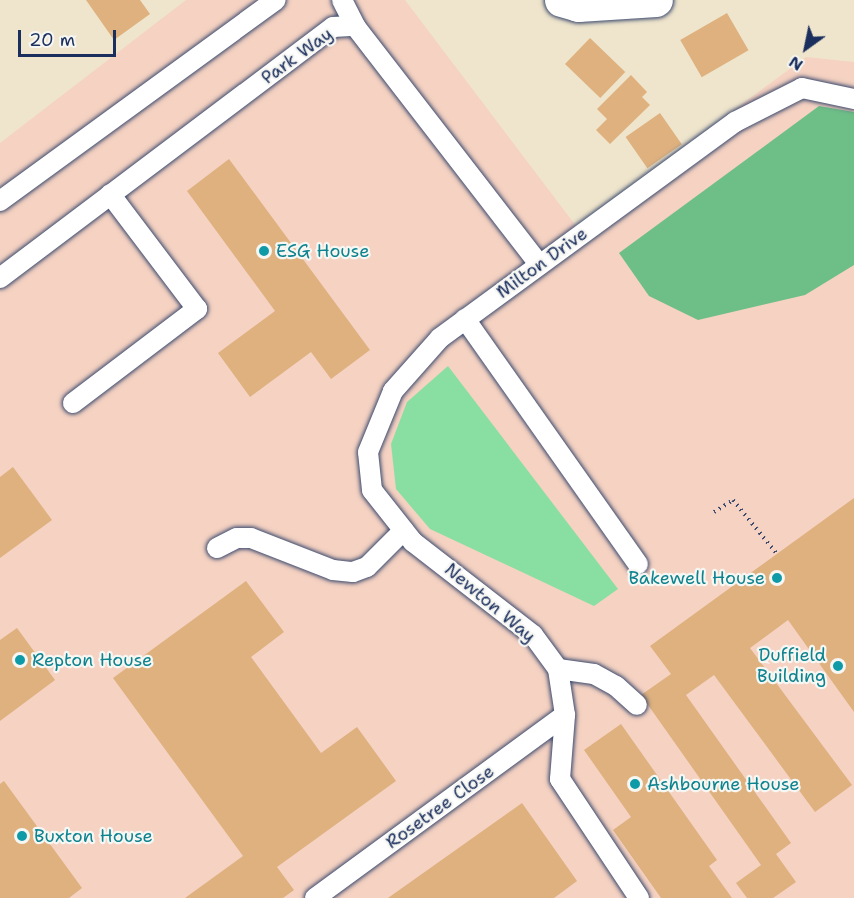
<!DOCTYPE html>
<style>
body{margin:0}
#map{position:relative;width:854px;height:898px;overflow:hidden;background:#efe5cc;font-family:"Shantell Sans",sans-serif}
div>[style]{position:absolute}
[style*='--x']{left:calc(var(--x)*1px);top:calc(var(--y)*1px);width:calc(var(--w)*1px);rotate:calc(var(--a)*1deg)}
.built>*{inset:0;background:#f5d2c2}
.green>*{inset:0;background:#89dfa2}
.forest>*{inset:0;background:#6ebe88}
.building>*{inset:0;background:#deb17f;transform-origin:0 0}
.path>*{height:4px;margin-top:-2px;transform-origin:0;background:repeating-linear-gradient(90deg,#3b4a6e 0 1.5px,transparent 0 6px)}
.roads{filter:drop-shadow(0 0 2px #3b4a6e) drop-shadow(0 0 2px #3b4a6e)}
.lane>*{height:20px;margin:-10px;padding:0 10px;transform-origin:10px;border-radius:10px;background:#fff}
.street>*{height:33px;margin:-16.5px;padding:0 16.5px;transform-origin:16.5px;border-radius:16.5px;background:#fff}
.dots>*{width:16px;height:16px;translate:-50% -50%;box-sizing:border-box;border:3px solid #f6f6f2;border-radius:50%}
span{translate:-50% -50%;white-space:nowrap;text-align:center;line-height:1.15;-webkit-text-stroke:4.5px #f6f6f2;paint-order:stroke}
.street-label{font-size:18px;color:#1b2f5e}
.culture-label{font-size:18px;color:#0d838f}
.left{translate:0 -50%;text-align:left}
.right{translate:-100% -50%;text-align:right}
.north{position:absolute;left:776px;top:18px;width:60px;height:60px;-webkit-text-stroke:4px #f6f6f2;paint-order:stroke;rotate:213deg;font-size:16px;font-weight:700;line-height:24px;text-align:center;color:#1b2f5e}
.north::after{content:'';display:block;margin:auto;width:21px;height:27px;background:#1b2f5e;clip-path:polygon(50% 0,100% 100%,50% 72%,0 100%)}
.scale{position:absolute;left:18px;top:30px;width:98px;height:27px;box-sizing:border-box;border:3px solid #1b2f5e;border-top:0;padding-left:8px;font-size:18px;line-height:21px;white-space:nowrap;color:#1b2f5e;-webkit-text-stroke:4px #f6f6f2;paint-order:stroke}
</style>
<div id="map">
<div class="built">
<i style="clip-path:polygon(186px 0,405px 0,576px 226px,806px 57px,854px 62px,854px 898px,0 898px,0 143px)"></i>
</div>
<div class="green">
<i style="clip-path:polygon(448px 366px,618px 589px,594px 606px,430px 529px,396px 489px,391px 444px,407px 402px)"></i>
</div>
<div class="forest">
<i style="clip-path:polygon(819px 106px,854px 112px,854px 265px,805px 295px,698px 320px,649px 296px,619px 253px)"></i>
</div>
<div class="building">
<i style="clip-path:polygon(86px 0,140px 0,150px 14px,114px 40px)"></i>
<i style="left:727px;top:13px;width:43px;height:54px;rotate:60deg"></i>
<i style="left:590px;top:38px;width:49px;height:36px;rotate:44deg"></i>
<i style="clip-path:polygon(631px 75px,647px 92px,642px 97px,650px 105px,610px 144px,596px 130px,607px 119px,597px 109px)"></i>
<i style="left:660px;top:113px;width:38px;height:42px;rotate:55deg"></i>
<i style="clip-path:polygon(229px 159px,370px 350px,331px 379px,311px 352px,250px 397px,218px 353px,275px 311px,187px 191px)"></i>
<i style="clip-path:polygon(13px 467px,52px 520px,0 558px,0 477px)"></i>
<i style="clip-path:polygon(854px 498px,854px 712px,788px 620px,750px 648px,852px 785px,815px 812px,714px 675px,686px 695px,791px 843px,776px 854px,796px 882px,773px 898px,747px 898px,736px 883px,761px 865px,641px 695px,671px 674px,650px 646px)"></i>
<i style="clip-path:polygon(246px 581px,284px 632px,251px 657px,321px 753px,357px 727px,396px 781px,277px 867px,294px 890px,283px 898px,185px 898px,243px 856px,113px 678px)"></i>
<i style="clip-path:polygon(17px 628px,55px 680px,0 721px,0 640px)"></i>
<i style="clip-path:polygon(621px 724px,717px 860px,709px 866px,732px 898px,661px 898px,613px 830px,631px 817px,584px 750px)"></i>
<i style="clip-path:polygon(4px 781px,82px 888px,69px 898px,0 898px,0 784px)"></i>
<i style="clip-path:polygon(522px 803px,577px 881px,554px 898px,388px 898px)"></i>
</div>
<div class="path">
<i style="--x:714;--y:512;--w:22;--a:-32"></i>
<i style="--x:733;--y:500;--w:70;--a:50.8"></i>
</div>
<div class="roads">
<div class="lane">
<i style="--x:342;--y:0;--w:29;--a:63"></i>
<i style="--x:0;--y:201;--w:341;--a:-36.1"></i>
<i style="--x:0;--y:278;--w:417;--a:-37"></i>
<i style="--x:333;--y:27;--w:22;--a:-3"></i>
<i style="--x:355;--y:26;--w:302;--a:52.3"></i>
<i style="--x:465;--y:319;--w:300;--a:54.8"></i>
<i style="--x:73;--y:403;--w:156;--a:-37.2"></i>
<i style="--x:197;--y:309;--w:144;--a:-127.1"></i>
<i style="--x:217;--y:548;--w:22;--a:-27"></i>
<i style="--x:237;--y:538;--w:14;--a:0"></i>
<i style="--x:251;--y:538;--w:88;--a:21.3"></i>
<i style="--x:333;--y:570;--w:20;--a:6"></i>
<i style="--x:353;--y:572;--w:15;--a:-20"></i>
<i style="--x:367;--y:567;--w:52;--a:-45"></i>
<i style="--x:558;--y:669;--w:36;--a:8"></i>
<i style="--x:594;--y:674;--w:25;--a:29"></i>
<i style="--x:616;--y:686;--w:28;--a:42"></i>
<i style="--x:315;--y:898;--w:310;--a:-36.2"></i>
<i style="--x:639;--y:898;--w:143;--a:-123.6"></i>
<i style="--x:560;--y:779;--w:64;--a:-85.5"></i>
<i style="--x:565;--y:715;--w:47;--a:-98.7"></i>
<i style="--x:558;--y:669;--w:42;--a:-126.3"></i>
<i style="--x:533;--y:635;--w:152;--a:-142.2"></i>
<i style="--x:413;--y:542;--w:66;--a:-128.3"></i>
<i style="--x:372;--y:490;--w:38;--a:-96"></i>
<i style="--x:368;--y:452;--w:66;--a:-67.7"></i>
<i style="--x:393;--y:391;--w:71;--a:-48.4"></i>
<i style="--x:440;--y:338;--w:366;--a:-36.2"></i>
<i style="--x:735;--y:122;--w:75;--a:-26.9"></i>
<i style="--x:802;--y:88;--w:53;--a:11.9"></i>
</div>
<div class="street">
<i style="--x:561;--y:0;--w:18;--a:16"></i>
<i style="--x:578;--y:5;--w:78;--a:-3.7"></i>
</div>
</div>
<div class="dots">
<i style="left:264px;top:251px;background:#0f9aa8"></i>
<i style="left:777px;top:578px;background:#0f9aa8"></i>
<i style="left:20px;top:660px;background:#0f9aa8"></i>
<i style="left:838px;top:666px;background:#0f9aa8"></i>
<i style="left:635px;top:784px;background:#0f9aa8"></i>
<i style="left:22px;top:836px;background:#0f9aa8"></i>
</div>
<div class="street-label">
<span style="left:297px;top:56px;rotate:-36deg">Park Way</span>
<span style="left:542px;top:263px;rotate:-36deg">Milton Drive</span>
<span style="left:490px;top:603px;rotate:40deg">Newton Way</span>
<span style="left:440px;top:807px;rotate:-36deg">Rosetree Close</span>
</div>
<div class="culture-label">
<span class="left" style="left:276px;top:251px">ESG House</span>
<span class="right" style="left:765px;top:578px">Bakewell House</span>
<span class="right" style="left:826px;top:666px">Duffield<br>Building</span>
<span class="left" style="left:32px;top:660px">Repton House</span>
<span class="left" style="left:647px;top:784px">Ashbourne House</span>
<span class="left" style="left:34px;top:836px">Buxton House</span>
</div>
<div class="north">N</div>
<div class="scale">20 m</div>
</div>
